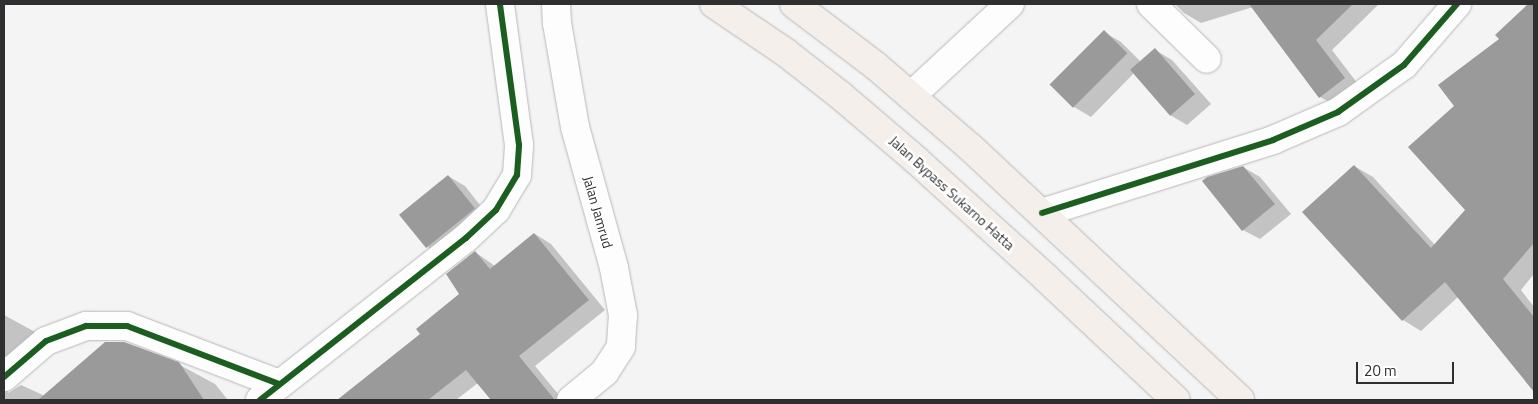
<!DOCTYPE html>
<style>
body{margin:0}
#map{position:relative;width:1538px;height:404px;overflow:hidden;background:#f4f4f5;font-family:"Titillium Web",sans-serif}
div>[style]{position:absolute}
[style*='--x']{left:calc(var(--x)*1px);top:calc(var(--y)*1px);width:calc(var(--w)*1px);rotate:calc(var(--a)*1deg)}
.shadow>*{inset:0;background:#0003}
.building>*{inset:0;background:#9a9a9b;transform-origin:0 0}
.roads{filter:drop-shadow(0 0 1px #b8b8b8) drop-shadow(0 0 1px #b8b8b8)}
.minor>*{height:28px;margin:-14px;padding:0 14px;transform-origin:14px;border-radius:14px;background:#fdfdfe}
.trunk>*{height:28px;margin:-14px;padding:0 14px;transform-origin:14px;border-radius:14px;background:#f4efea}
.cycleway>*{height:6px;margin:-3px;padding:0 3px;transform-origin:3px;border-radius:3px;background:#1b5e20}
span{translate:-50% -50%;white-space:nowrap;text-align:center;line-height:1.15;-webkit-text-stroke:5px #fff;paint-order:stroke}
.street-label{font-size:14px;color:#2f2e30}
.frame{position:absolute;inset:0;border:5px solid #2f2e30;pointer-events:none}
.scale{position:absolute;left:1356px;top:362px;width:98px;height:22px;box-sizing:border-box;border:2px solid #2f2e30;border-top:0;padding-left:6px;font-size:15px;line-height:18px;white-space:nowrap;color:#2f2e30;-webkit-text-stroke:4px #fff;paint-order:stroke}
</style>
<div id="map">
<div class="shadow">
<i style="clip-path:polygon(1175px 4px,1379px 4px,1332px 50px,1361px 88px,1337px 106px,1320px 97px,1253px 7px,1201px 23px,1184px 13px)"></i>
<i style="clip-path:polygon(1530px 4px,1534px 4px,1534px 274px,1521px 290px,1534px 307px,1534px 390px,1459px 296px,1421px 331px,1403px 320px,1304px 212px,1354px 166px,1373px 177px,1435px 245px,1467px 210px,1455px 106px,1501px 40px,1497px 35px)"></i>
<i style="clip-path:polygon(1104px 32px,1121px 42px,1141px 62px,1155px 50px,1172px 60px,1211px 104px,1187px 125px,1170px 115px,1134px 73px,1091px 117px,1074px 107px,1052px 85px)"></i>
<i style="clip-path:polygon(1243px 167px,1260px 177px,1291px 214px,1260px 239px,1243px 230px)"></i>
<i style="clip-path:polygon(448px 176px,465px 186px,490px 218px,444px 258px,428px 248px)"></i>
<i style="clip-path:polygon(535px 234px,551px 244px,605px 310px,535px 366px,563px 400px,492px 400px,478px 383px,456px 400px,339px 400px,422px 334px,460px 294px,475px 252px,495px 266px)"></i>
<i style="clip-path:polygon(4px 315px,37px 333px,8px 383px,8px 393px,21px 385px,45px 396px,178px 364px,215px 384px,228px 400px,4px 400px)"></i>
</div>
<div class="building">
<i style="clip-path:polygon(1249px 4px,1353px 4px,1316px 40px,1345px 78px,1319px 98px)"></i>
<i style="clip-path:polygon(1528px 4px,1534px 4px,1534px 243px,1503px 279px,1534px 317px,1534px 392px,1445px 282px,1402px 321px,1302px 212px,1354px 165px,1431px 248px,1465px 210px,1408px 147px,1454px 106px,1438px 85px,1499px 39px,1495px 35px)"></i>
<i style="left:1104px;top:30px;width:33px;height:77px;rotate:45deg"></i>
<i style="left:1155px;top:48px;width:61px;height:33px;rotate:49deg"></i>
<i style="clip-path:polygon(1243px 166px,1275px 204px,1242px 231px,1202px 181px,1207px 177px)"></i>
<i style="left:448px;top:175px;width:43px;height:63px;rotate:51deg"></i>
<i style="clip-path:polygon(534px 233px,589px 300px,519px 356px,555px 400px,491px 400px,466px 370px,428px 400px,337px 400px,420px 334px,416px 329px,459px 294px,446px 274px,475px 251px,490px 269px)"></i>
<i style="clip-path:polygon(105px 342px,124px 342px,179px 362px,204px 400px,38px 400px)"></i>
</div>
<div class="roads">
<div class="minor">
<i style="--x:556;--y:4;--w:19;--a:87"></i>
<i style="--x:557;--y:23;--w:106;--a:80.2"></i>
<i style="--x:575;--y:127;--w:146;--a:74.5"></i>
<i style="--x:614;--y:268;--w:48;--a:79.2"></i>
<i style="--x:623;--y:315;--w:32;--a:94"></i>
<i style="--x:621;--y:347;--w:30;--a:123"></i>
<i style="--x:605;--y:372;--w:44;--a:140.5"></i>
<i style="--x:1151;--y:4;--w:78;--a:44.5"></i>
<i style="--x:911;--y:96;--w:135;--a:-42.9"></i>
<i style="--x:1042;--y:213;--w:242;--a:-17.5"></i>
<i style="--x:1273;--y:140;--w:71;--a:-23.3"></i>
<i style="--x:1338;--y:112;--w:81;--a:-35.5"></i>
<i style="--x:1404;--y:65;--w:81;--a:-49"></i>
<i style="--x:4;--y:377;--w:55;--a:-40.6"></i>
<i style="--x:46;--y:341;--w:43;--a:-20.6"></i>
<i style="--x:86;--y:326;--w:41;--a:0"></i>
<i style="--x:127;--y:326;--w:163;--a:20.9"></i>
<i style="--x:260;--y:400;--w:262;--a:-38.2"></i>
<i style="--x:466;--y:238;--w:41;--a:-43"></i>
<i style="--x:496;--y:210;--w:41;--a:-59"></i>
<i style="--x:517;--y:175;--w:30;--a:-86"></i>
<i style="--x:519;--y:145;--w:142;--a:-97.7"></i>
</div>
<div class="trunk">
<i style="--x:714;--y:4;--w:86;--a:34.1"></i>
<i style="--x:785;--y:52;--w:70;--a:38"></i>
<i style="--x:840;--y:95;--w:100;--a:40.5"></i>
<i style="--x:916;--y:160;--w:176;--a:42.2"></i>
<i style="--x:1046;--y:278;--w:178;--a:43.2"></i>
<i style="--x:794;--y:4;--w:103;--a:37.1"></i>
<i style="--x:876;--y:66;--w:124;--a:40.8"></i>
<i style="--x:970;--y:147;--w:370;--a:43.1"></i>
</div>
</div>
<div class="cycleway">
<i style="--x:1042;--y:213;--w:242;--a:-17.5"></i>
<i style="--x:1273;--y:140;--w:71;--a:-23.3"></i>
<i style="--x:1338;--y:112;--w:81;--a:-35.5"></i>
<i style="--x:1404;--y:65;--w:81;--a:-49"></i>
<i style="--x:4;--y:377;--w:55;--a:-40.6"></i>
<i style="--x:46;--y:341;--w:43;--a:-20.6"></i>
<i style="--x:86;--y:326;--w:41;--a:0"></i>
<i style="--x:127;--y:326;--w:163;--a:20.9"></i>
<i style="--x:260;--y:400;--w:262;--a:-38.2"></i>
<i style="--x:466;--y:238;--w:41;--a:-43"></i>
<i style="--x:496;--y:210;--w:41;--a:-59"></i>
<i style="--x:517;--y:175;--w:30;--a:-86"></i>
<i style="--x:519;--y:145;--w:142;--a:-97.7"></i>
</div>
<div class="street-label">
<span style="left:952px;top:193px;rotate:42deg">Jalan Bypass Sukarno Hatta</span>
<span style="left:598px;top:212px;rotate:74deg">Jalan Jamrud</span>
</div>
<div class="frame"></div>
<div class="scale">20 m</div>
</div>
